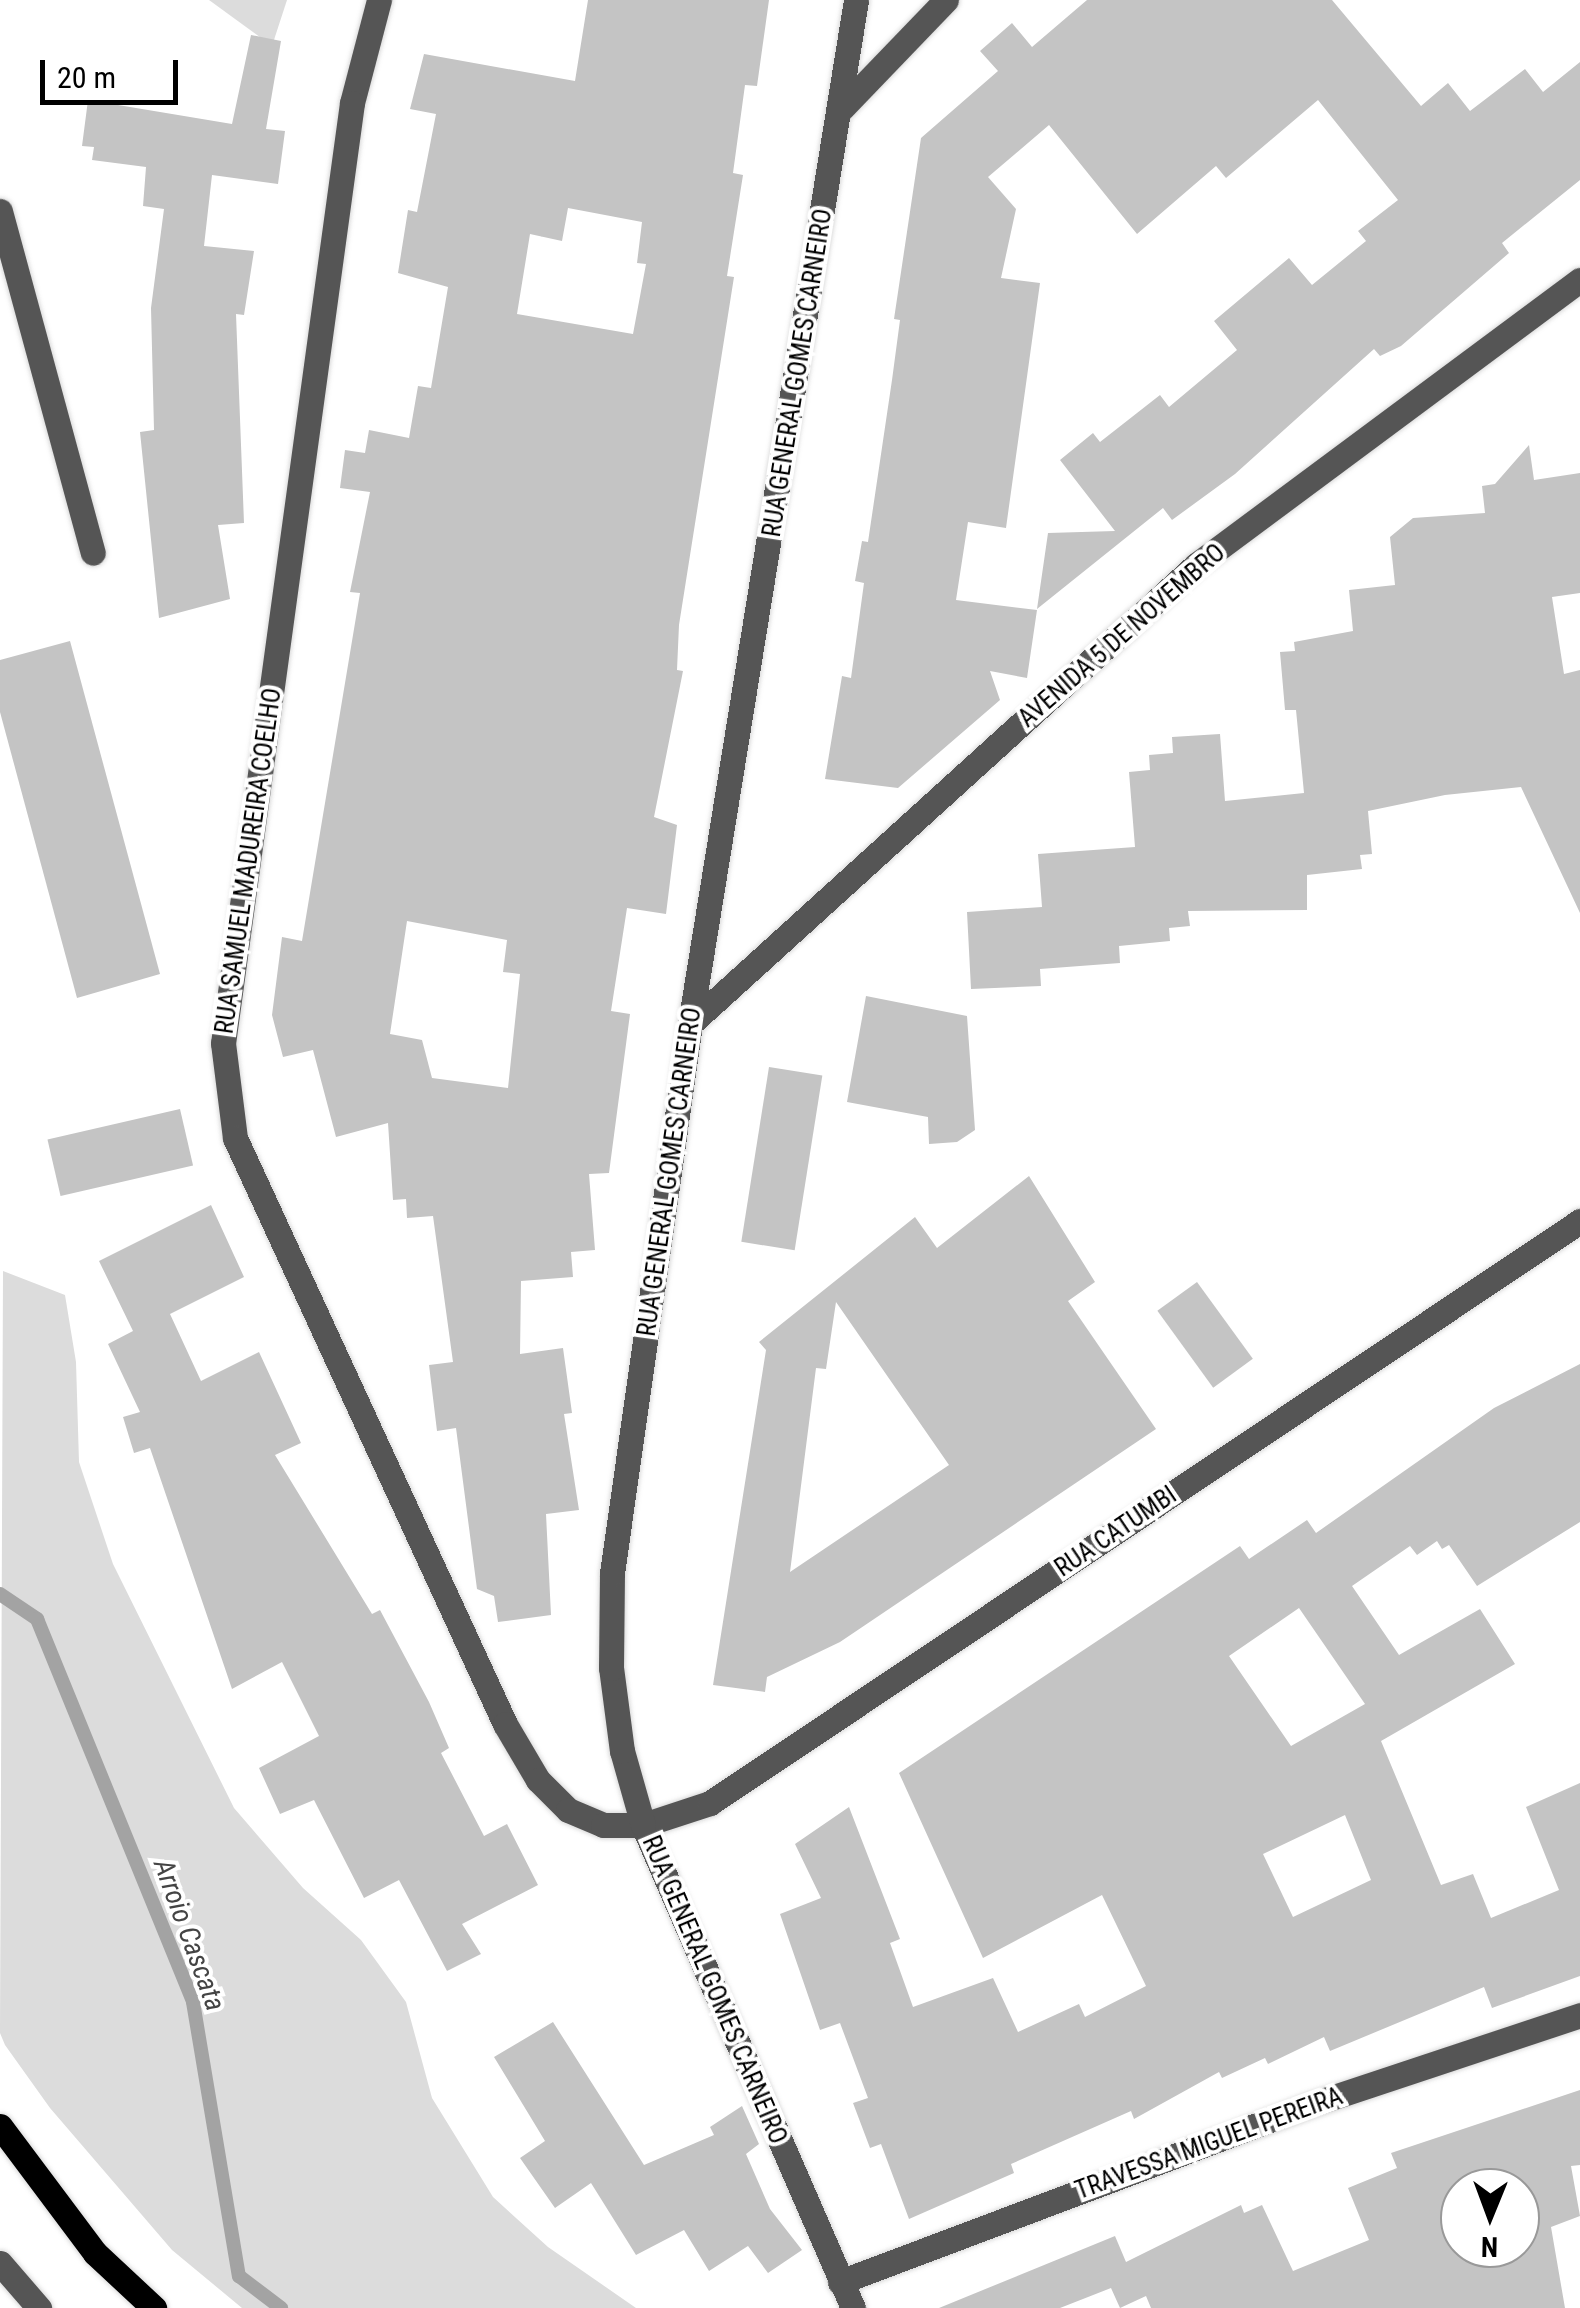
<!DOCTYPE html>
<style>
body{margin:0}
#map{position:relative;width:1580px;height:2308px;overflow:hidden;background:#fff;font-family:"Roboto Condensed",sans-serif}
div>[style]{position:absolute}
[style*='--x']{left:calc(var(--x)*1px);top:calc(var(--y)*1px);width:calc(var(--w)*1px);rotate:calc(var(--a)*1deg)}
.green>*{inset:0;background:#dcdcdc}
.stream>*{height:14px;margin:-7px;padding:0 7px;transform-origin:7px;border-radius:7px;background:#a3a3a3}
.building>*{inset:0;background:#c4c4c4;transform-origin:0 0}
.roads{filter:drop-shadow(0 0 2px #dbdbdb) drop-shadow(0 0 2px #dbdbdb)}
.minor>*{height:25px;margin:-12.5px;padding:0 12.5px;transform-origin:12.5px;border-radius:12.5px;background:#555}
.major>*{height:25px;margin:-12.5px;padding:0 12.5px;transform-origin:12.5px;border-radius:12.5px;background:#000}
span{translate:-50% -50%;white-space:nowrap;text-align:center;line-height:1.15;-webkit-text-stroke:8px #fff;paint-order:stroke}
.street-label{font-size:25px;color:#000}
.water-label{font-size:28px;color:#444;font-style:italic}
.north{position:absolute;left:1440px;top:2168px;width:100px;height:100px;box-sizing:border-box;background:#fff;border:2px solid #999;border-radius:50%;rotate:181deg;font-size:28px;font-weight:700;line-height:40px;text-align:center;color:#000}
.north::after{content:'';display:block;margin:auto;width:35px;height:45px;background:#000;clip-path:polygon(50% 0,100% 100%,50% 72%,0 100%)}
.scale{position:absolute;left:40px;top:60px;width:138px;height:45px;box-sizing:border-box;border:5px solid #000;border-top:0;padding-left:12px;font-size:30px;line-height:35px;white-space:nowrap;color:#000;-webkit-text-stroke:8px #fff;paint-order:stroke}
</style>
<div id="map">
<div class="green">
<i style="clip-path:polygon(209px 0,287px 0,272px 46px)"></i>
<i style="clip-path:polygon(3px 1271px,65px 1295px,76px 1362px,79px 1462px,113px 1564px,234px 1808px,303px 1888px,361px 1940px,406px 2002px,432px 2098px,493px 2197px,548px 2247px,636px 2308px,242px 2308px,172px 2250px,50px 2108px,5px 2045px,0 2033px)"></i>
</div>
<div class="stream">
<i style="--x:0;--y:1594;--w:45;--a:34"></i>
<i style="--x:37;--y:1619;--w:414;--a:67.8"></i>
<i style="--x:193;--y:2002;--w:278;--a:80.5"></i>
<i style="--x:239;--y:2276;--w:53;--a:37.3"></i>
</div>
<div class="building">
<i style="clip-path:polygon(evenodd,588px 0,769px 0,757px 86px,745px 85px,733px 173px,743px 175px,727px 276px,734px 277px,679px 625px,677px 670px,683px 671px,654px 817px,677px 825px,666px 914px,627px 908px,611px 1011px,630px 1014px,609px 1173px,589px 1174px,595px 1250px,571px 1252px,573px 1277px,521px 1281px,520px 1354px,563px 1348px,572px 1413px,564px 1414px,579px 1510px,546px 1514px,551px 1615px,498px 1622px,494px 1596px,477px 1589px,456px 1428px,437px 1431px,429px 1365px,453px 1362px,433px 1216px,407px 1218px,406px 1199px,393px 1200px,388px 1123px,336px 1137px,313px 1050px,283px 1057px,272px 1015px,282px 937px,302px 941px,360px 593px,350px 592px,370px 492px,340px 488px,345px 450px,365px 453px,369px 430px,409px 438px,418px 386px,431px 388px,448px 287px,398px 273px,408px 210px,417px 212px,436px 114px,410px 109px,424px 54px,575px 81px,588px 0,568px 208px,642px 222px,637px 263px,646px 264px,633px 334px,517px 314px,530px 234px,562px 241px,568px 208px,588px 0,407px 921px,507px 940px,503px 972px,520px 974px,508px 1088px,432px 1078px,422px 1040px,390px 1034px,407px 921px)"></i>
<i style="clip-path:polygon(1087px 0,1332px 0,1421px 106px,1448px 83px,1470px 111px,1525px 69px,1543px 92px,1580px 62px,1580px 180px,1502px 243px,1509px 253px,1401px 346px,1380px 356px,1374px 349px,1235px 474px,1172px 520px,1163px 508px,1037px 609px,1048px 533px,1115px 531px,1060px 460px,1093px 433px,1100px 442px,1160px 395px,1169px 407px,1237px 350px,1214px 321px,1289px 258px,1312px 285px,1366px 241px,1358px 231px,1398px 200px,1318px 100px,1226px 178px,1216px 166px,1137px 234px,1049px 125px,988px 177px,1016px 209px,1001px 278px,1040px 283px,1006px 528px,968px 522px,956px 600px,1037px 610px,1027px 678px,990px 671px,1000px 700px,898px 788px,825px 779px,842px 676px,851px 678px,864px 583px,855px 581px,862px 541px,868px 542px,892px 380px,900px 320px,894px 319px,921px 138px,998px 71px,980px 51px,1012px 23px,1032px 47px)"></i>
<i style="clip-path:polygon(251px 35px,281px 41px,266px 129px,285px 131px,278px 184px,212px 175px,204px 246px,254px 251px,244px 315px,236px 314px,244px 523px,218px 525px,230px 599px,159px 618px,140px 432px,154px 430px,151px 308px,164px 209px,143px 206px,146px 167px,92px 160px,94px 147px,82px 146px,88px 100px,232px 124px)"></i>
<i style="clip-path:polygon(1529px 445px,1534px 480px,1580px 473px,1580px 593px,1552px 597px,1564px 674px,1580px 670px,1580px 913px,1521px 787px,1445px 795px,1368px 811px,1372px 854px,1360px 855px,1362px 869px,1307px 875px,1307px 910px,1188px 911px,1190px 926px,1169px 928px,1170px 941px,1119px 946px,1120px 963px,1040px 969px,1041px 986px,971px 989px,967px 912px,1042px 907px,1038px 854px,1135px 847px,1129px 772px,1150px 770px,1149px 755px,1173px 753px,1172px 737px,1220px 734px,1225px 801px,1304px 793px,1296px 710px,1285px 710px,1280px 652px,1295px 651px,1294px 642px,1353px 631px,1349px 590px,1395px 585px,1390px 537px,1413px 518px,1485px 513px,1482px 486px,1495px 484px)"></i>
<i style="clip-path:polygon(70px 641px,160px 974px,77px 998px,0 712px,0 660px)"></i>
<i style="clip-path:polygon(866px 996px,967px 1016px,975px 1130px,957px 1142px,929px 1144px,928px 1117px,847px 1102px)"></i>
<i style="left:769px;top:1067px;width:54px;height:177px;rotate:9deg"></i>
<i style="left:180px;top:1109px;width:58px;height:136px;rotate:77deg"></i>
<i style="clip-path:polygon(evenodd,1029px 1176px,1095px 1282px,1068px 1301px,1156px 1429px,840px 1642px,767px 1677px,765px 1692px,713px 1685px,766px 1350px,759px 1342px,915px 1217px,937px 1248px,1029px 1176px,836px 1302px,949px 1465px,790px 1572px,816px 1368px,826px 1369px,836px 1302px)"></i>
<i style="clip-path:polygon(211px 1205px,244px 1277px,170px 1314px,201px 1381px,259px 1352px,301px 1443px,275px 1455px,372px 1614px,380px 1610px,429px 1702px,449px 1748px,441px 1753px,484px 1836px,507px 1824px,538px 1885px,462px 1924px,481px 1954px,447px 1971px,399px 1880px,364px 1898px,314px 1800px,280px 1814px,259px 1768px,319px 1736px,282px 1662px,232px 1689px,150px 1448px,134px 1453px,123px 1417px,140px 1412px,108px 1344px,133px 1331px,99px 1261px)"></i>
<i style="left:1197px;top:1282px;width:95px;height:49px;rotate:54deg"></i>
<i style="clip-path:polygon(evenodd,1580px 1364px,1580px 1522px,1477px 1586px,1449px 1545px,1442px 1549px,1437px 1541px,1417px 1555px,1410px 1546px,1352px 1586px,1399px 1655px,1480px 1609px,1515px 1664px,1381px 1741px,1441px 1885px,1473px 1874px,1491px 1918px,1559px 1890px,1526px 1807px,1580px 1783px,1580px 1976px,1492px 2008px,1484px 1987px,1330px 2051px,1324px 2037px,1268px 2064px,1265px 2058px,1222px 2078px,1219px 2072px,1134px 2119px,1131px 2111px,1011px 2164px,1014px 2173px,909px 2219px,881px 2144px,870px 2148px,853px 2103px,868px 2098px,840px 2023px,820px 2030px,780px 1914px,821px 1898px,795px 1844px,849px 1807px,900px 1939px,890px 1943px,913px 2007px,993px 1978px,1018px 2032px,1079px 2004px,1085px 2017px,1146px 1986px,1102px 1895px,983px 1958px,899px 1773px,1240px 1546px,1249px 1559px,1307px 1520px,1316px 1533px,1494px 1408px,1580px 1364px,1299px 1608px,1365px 1704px,1291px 1746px,1229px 1656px,1299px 1608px,1580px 1364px,1345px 1815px,1371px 1880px,1293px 1917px,1263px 1854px,1345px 1815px)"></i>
<i style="clip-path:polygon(553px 2022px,644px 2165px,714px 2135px,710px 2127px,742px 2106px,759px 2144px,746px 2154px,770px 2209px,802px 2250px,768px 2273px,748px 2246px,709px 2271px,684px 2230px,636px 2255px,591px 2183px,555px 2208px,520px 2158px,545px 2141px,494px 2057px)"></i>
<i style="clip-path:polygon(evenodd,1580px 2090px,1580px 2165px,1571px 2166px,1580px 2216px,1551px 2227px,1565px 2308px,1151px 2308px,1146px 2296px,1120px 2308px,1111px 2288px,1060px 2308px,939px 2308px,1115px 2236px,1126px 2262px,1241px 2205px,1244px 2213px,1262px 2205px,1293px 2271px,1369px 2240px,1348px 2188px,1397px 2168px,1391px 2153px,1580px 2090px,1460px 2188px,1520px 2188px,1520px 2248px,1460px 2248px,1460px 2188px)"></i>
</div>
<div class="roads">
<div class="minor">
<i style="--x:379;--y:0;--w:106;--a:104.7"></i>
<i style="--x:352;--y:103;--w:949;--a:97.81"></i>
<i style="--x:223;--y:1043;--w:96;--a:82.8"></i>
<i style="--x:235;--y:1138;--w:645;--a:65.26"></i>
<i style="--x:505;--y:1724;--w:65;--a:59.5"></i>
<i style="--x:538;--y:1780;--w:42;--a:45"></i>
<i style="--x:568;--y:1810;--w:38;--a:23"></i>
<i style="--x:603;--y:1825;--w:40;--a:0"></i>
<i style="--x:643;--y:1825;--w:71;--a:-18.2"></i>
<i style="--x:710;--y:1803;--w:1047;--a:-33.78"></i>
<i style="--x:842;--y:108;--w:150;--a:-46.1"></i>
<i style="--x:0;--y:211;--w:354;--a:74.8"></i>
<i style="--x:690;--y:1024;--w:683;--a:-42.21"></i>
<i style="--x:1196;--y:565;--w:478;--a:-36.6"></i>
<i style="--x:0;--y:2263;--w:60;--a:49.1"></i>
<i style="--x:840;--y:2282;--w:502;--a:-20.64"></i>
<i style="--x:1310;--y:2105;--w:285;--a:-18.4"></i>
<i style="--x:853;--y:2308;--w:527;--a:-113.5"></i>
<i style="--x:643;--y:1825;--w:77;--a:-105.8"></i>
<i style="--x:622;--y:1751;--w:84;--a:-97.5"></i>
<i style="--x:611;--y:1668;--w:95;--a:-89.4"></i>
<i style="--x:612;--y:1573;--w:555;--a:-81.91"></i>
<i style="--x:690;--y:1024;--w:1037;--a:-80.79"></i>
</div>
<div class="major">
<i style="--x:0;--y:2126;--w:159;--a:53.2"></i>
<i style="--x:95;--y:2253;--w:81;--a:43"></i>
</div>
</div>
<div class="street-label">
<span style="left:798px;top:373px;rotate:-81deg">RUA GENERAL GOMES CARNEIRO</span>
<span style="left:1122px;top:636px;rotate:-41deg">AVENIDA 5 DE NOVEMBRO</span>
<span style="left:249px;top:861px;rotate:-82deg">RUA SAMUEL MADUREIRA COELHO</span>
<span style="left:670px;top:1172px;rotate:-82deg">RUA GENERAL GOMES CARNEIRO</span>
<span style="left:1116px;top:1532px;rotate:-34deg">RUA CATUMBI</span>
<span style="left:714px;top:1990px;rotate:67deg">RUA GENERAL GOMES CARNEIRO</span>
<span style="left:1209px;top:2144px;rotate:-20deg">TRAVESSA MIGUEL PEREIRA</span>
</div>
<div class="water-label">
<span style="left:189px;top:1935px;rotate:70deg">Arroio Cascata</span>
</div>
<div class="north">N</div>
<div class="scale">20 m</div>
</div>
